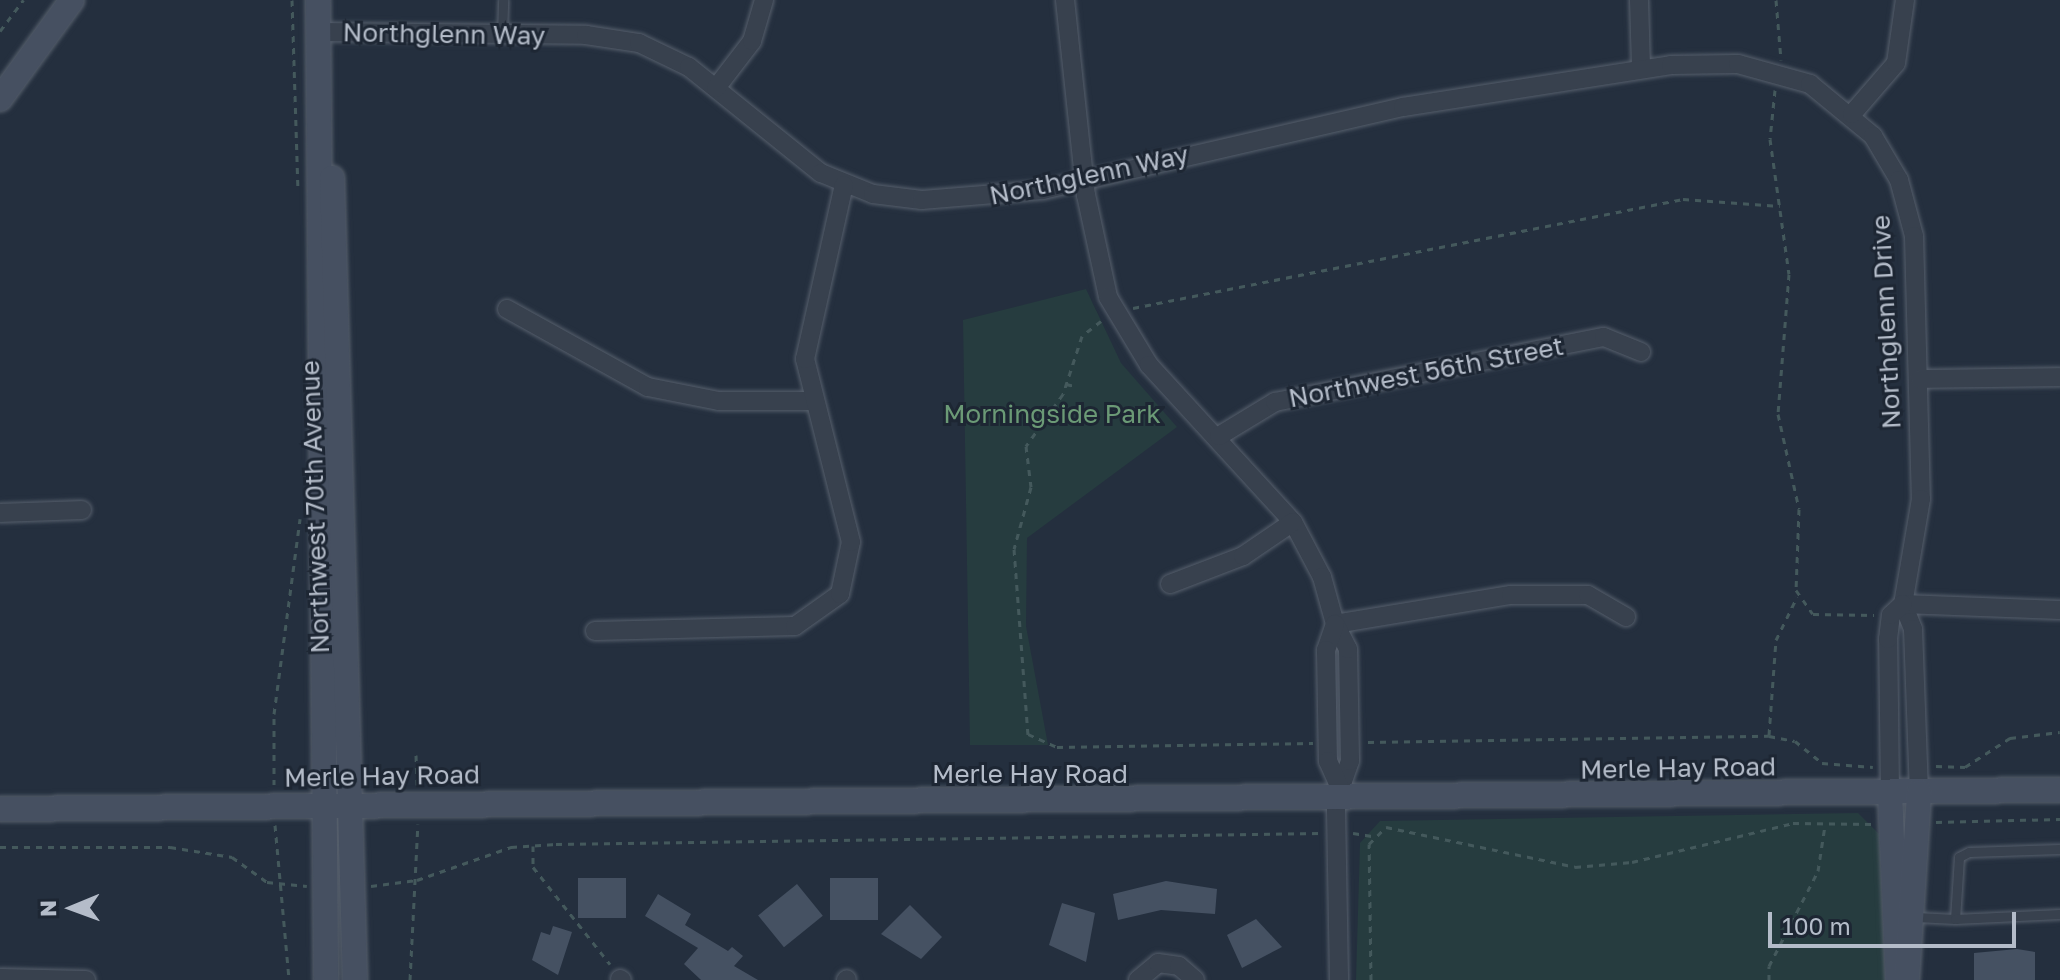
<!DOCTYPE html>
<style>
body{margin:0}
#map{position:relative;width:2060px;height:980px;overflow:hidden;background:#242f3e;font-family:"Golos Text",sans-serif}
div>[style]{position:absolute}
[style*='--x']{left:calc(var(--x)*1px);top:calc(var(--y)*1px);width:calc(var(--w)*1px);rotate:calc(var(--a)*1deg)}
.green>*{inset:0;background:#263c3f}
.building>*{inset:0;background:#455162;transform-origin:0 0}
.path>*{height:3px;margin-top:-1.5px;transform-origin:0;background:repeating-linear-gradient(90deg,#44595c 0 6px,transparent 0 12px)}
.roads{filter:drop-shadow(0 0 2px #565f6c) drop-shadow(0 0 2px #565f6c)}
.lane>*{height:9px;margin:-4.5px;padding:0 4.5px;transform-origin:4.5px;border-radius:4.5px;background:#38414e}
.street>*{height:18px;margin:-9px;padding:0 9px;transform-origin:9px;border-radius:9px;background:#38414e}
.secondary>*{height:24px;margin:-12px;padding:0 12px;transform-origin:12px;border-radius:12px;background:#465061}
span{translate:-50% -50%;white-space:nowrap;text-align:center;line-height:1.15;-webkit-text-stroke:6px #1d2633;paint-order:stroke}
.street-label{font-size:26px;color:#b4bcc9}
.park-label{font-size:26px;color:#6b9a76}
.north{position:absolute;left:32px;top:868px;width:80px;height:80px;-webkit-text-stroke:6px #1d2633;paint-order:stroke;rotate:269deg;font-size:22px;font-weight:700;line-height:32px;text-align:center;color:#b4bcc9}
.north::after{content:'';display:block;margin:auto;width:28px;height:36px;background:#b4bcc9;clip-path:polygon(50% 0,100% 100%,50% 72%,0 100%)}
.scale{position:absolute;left:1768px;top:912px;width:248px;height:36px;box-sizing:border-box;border:4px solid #b4bcc9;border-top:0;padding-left:10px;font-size:24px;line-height:28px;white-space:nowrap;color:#b4bcc9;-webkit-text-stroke:6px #1d2633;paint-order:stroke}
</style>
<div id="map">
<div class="green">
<i style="clip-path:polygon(1086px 289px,1121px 363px,1177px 427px,1027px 538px,1026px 626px,1048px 745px,970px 745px,963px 320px)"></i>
<i style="clip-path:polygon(1858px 813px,1879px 834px,1885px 980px,1356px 980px,1360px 843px,1380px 821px)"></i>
</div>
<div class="building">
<i style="left:578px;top:878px;width:48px;height:40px"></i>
<i style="left:878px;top:878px;width:42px;height:48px;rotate:90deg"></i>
<i style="clip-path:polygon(1166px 881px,1217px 889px,1215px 914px,1161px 910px,1118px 920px,1113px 894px)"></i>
<i style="left:797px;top:884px;width:41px;height:50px;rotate:51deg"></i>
<i style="clip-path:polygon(658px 894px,691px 914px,685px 925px,728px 951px,732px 947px,743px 956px,734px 966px,758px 980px,701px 980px,684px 964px,698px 948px,645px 916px)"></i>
<i style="clip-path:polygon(1062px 903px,1095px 913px,1086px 962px,1049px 945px)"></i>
<i style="clip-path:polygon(910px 905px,942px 937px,921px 959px,881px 934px)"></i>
<i style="clip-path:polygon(1256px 919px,1282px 947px,1242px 968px,1227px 935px)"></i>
<i style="clip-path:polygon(553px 926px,572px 932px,558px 975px,532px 960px,541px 932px,550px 935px)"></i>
<i style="clip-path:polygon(2017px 949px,2035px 952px,2035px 980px,1974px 980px,1974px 953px)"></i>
</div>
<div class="path">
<i style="--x:292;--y:0;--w:187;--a:88.2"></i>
<i style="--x:1776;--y:0;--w:60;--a:85.2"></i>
<i style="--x:0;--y:31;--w:39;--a:-53"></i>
<i style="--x:1775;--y:90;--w:49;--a:95.8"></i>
<i style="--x:1770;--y:139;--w:136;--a:82"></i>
<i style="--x:1789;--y:274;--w:140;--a:94.5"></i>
<i style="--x:1778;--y:414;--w:97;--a:77.5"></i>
<i style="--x:1799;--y:509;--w:81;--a:92.1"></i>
<i style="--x:1796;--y:590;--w:29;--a:55"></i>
<i style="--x:1813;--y:614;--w:61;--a:0.9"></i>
<i style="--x:1133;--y:308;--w:561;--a:-11.21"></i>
<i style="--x:1683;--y:199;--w:97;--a:4.1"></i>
<i style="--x:1101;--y:321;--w:24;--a:142"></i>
<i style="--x:1082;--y:336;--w:61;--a:108.1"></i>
<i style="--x:1063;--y:394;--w:64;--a:125.4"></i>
<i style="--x:1026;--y:446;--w:41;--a:83"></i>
<i style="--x:1031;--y:487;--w:64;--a:105.3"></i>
<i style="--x:1014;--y:549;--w:186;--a:85.7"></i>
<i style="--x:1028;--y:734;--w:32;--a:24"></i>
<i style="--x:1057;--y:747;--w:256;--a:-0.9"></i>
<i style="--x:1066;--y:384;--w:9;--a:13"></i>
<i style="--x:1769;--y:735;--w:95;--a:-85.8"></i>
<i style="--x:1776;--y:640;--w:48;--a:-64"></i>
<i style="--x:1368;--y:742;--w:401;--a:-0.9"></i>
<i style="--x:1769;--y:736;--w:26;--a:11"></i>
<i style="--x:1795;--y:741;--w:35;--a:39"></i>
<i style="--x:1822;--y:763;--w:51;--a:4.5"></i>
<i style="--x:416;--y:755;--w:30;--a:88"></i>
<i style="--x:1936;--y:766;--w:29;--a:2"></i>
<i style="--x:1965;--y:767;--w:54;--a:-32.8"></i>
<i style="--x:2010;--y:738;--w:50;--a:-6.8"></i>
<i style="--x:274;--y:785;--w:71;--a:-90"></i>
<i style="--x:274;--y:714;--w:197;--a:-82.4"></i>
<i style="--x:1936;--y:822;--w:124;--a:-1.4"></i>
<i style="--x:275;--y:825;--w:156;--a:84.8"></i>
<i style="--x:1353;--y:833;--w:19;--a:9"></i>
<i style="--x:533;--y:846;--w:21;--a:90"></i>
<i style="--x:533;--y:867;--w:124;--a:51.6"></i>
<i style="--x:0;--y:847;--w:170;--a:0"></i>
<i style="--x:170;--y:847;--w:63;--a:9.2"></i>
<i style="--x:232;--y:857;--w:43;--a:35.5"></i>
<i style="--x:267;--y:882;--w:40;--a:5.7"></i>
<i style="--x:371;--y:886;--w:46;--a:-7.4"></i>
<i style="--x:417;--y:880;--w:100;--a:-19.3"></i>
<i style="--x:511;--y:847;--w:45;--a:-3.8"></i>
<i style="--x:556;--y:844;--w:765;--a:-0.82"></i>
<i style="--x:410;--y:980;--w:156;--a:-87.1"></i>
<i style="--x:1371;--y:980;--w:136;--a:-90.8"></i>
<i style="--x:1369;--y:844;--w:24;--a:-45"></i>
<i style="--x:1386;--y:827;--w:193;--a:11.9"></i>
<i style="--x:1575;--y:867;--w:57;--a:-5"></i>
<i style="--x:1632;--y:862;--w:166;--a:-13.6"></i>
<i style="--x:1793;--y:823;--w:80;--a:0.7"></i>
<i style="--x:1769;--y:980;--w:14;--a:-90"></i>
<i style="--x:1769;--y:966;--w:107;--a:-62.7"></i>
<i style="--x:1818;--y:871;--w:47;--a:-81.3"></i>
</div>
<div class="roads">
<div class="lane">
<i style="--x:502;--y:34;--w:34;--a:-88"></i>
<i style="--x:1916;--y:917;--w:39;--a:3"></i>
<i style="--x:1955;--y:919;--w:62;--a:-86.3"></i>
<i style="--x:1959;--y:857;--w:11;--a:-27"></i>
<i style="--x:1969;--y:852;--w:91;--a:-1.9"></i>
<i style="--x:1955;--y:919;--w:105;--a:-2.7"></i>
</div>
<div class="street">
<i style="--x:1065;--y:0;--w:196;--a:83.9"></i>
<i style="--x:1086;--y:195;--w:104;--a:77.8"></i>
<i style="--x:1108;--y:297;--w:79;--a:58.9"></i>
<i style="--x:1149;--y:365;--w:213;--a:47.5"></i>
<i style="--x:1293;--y:522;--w:62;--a:62.2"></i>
<i style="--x:1322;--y:577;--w:49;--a:74.5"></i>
<i style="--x:1335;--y:624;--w:178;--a:-9.4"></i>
<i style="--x:1511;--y:595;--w:77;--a:0"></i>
<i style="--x:1588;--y:595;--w:44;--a:30.1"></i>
<i style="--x:1639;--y:0;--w:69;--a:88.3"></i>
<i style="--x:319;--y:32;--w:267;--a:0.6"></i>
<i style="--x:586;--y:35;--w:54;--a:8.6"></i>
<i style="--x:639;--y:43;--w:55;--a:25.6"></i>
<i style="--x:689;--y:67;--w:169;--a:38.8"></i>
<i style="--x:821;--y:173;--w:56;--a:22"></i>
<i style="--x:873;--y:194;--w:49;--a:7"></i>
<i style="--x:922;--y:200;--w:121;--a:-4.7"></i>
<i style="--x:1043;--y:190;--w:369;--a:-13"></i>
<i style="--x:1403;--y:107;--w:271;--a:-8.9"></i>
<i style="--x:1671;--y:65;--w:67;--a:-0.9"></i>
<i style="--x:1738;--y:64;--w:75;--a:15.5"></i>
<i style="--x:1810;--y:84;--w:82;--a:39.5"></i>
<i style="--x:1873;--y:136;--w:51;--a:59.4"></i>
<i style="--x:1899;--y:180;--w:58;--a:75"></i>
<i style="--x:1914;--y:236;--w:263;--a:88.5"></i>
<i style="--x:1921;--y:499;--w:107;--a:99.7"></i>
<i style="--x:1903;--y:604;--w:27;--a:68"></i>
<i style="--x:1913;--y:629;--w:163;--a:87.9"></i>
<i style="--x:716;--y:88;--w:59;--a:-52.5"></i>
<i style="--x:752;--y:41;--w:43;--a:-73.7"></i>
<i style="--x:1852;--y:114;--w:67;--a:-49.2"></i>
<i style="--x:1896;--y:63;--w:64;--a:-81.9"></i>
<i style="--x:507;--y:309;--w:161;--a:29"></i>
<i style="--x:648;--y:387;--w:72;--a:11.2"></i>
<i style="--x:719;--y:401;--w:91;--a:0"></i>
<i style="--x:1920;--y:379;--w:140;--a:-0.8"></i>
<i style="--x:1219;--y:436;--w:66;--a:-31.3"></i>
<i style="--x:1275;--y:402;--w:335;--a:-11.2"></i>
<i style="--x:1604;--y:337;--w:40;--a:22"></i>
<i style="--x:0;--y:513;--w:82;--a:-2.1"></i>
<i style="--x:1170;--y:584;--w:78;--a:-21"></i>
<i style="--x:1243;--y:556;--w:60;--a:-34.2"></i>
<i style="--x:1903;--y:604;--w:157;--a:2.2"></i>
<i style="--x:595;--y:631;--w:200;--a:-1.4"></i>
<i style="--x:795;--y:626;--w:55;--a:-35.4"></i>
<i style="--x:840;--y:594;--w:53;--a:-78.1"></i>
<i style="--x:851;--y:542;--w:189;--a:-104.1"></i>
<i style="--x:805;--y:359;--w:178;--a:-77.4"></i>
<i style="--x:1890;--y:793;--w:154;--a:-90.7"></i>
<i style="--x:1888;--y:639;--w:24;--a:-83"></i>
<i style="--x:1891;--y:615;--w:16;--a:-43"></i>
<i style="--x:0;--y:978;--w:86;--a:1.3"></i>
<i style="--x:620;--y:979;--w:2;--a:27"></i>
<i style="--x:846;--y:980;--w:1;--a:-45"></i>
<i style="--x:1138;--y:980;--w:26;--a:-40"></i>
<i style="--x:1158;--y:963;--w:21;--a:8"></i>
<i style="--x:1179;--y:966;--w:21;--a:41"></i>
<i style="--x:1339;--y:980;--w:179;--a:-91"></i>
<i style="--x:1336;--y:801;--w:42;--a:-70.7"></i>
<i style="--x:1350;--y:761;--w:112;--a:-91"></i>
<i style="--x:1348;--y:649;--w:28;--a:-117"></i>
<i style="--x:1335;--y:624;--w:28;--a:109"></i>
<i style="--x:1326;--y:650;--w:111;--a:89"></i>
<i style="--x:1328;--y:761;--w:27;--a:66"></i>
</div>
<div class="secondary">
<i style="--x:318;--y:0;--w:980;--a:89.53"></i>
<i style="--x:0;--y:99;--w:122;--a:-54"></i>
<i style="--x:332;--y:178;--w:802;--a:88.36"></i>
<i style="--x:1890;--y:793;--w:187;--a:87.6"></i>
<i style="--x:0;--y:809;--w:2060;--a:-0.53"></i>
<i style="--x:1907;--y:980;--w:188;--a:-86.3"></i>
</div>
</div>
<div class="street-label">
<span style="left:444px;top:34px;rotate:1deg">Northglenn Way</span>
<span style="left:1089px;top:175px;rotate:-12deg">Northglenn Way</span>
<span style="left:1886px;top:322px;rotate:-93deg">Northglenn Drive</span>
<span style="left:1426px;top:372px;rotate:-11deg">Northwest 56th Street</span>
<span style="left:315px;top:507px;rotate:-92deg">Northwest 70th Avenue</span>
<span style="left:1678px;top:768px;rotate:-1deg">Merle Hay Road</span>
<span style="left:1030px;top:774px">Merle Hay Road</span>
<span style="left:382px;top:776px;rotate:-1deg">Merle Hay Road</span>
</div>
<div class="park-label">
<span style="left:1052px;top:414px">Morningside Park</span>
</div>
<div class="north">N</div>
<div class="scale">100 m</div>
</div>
